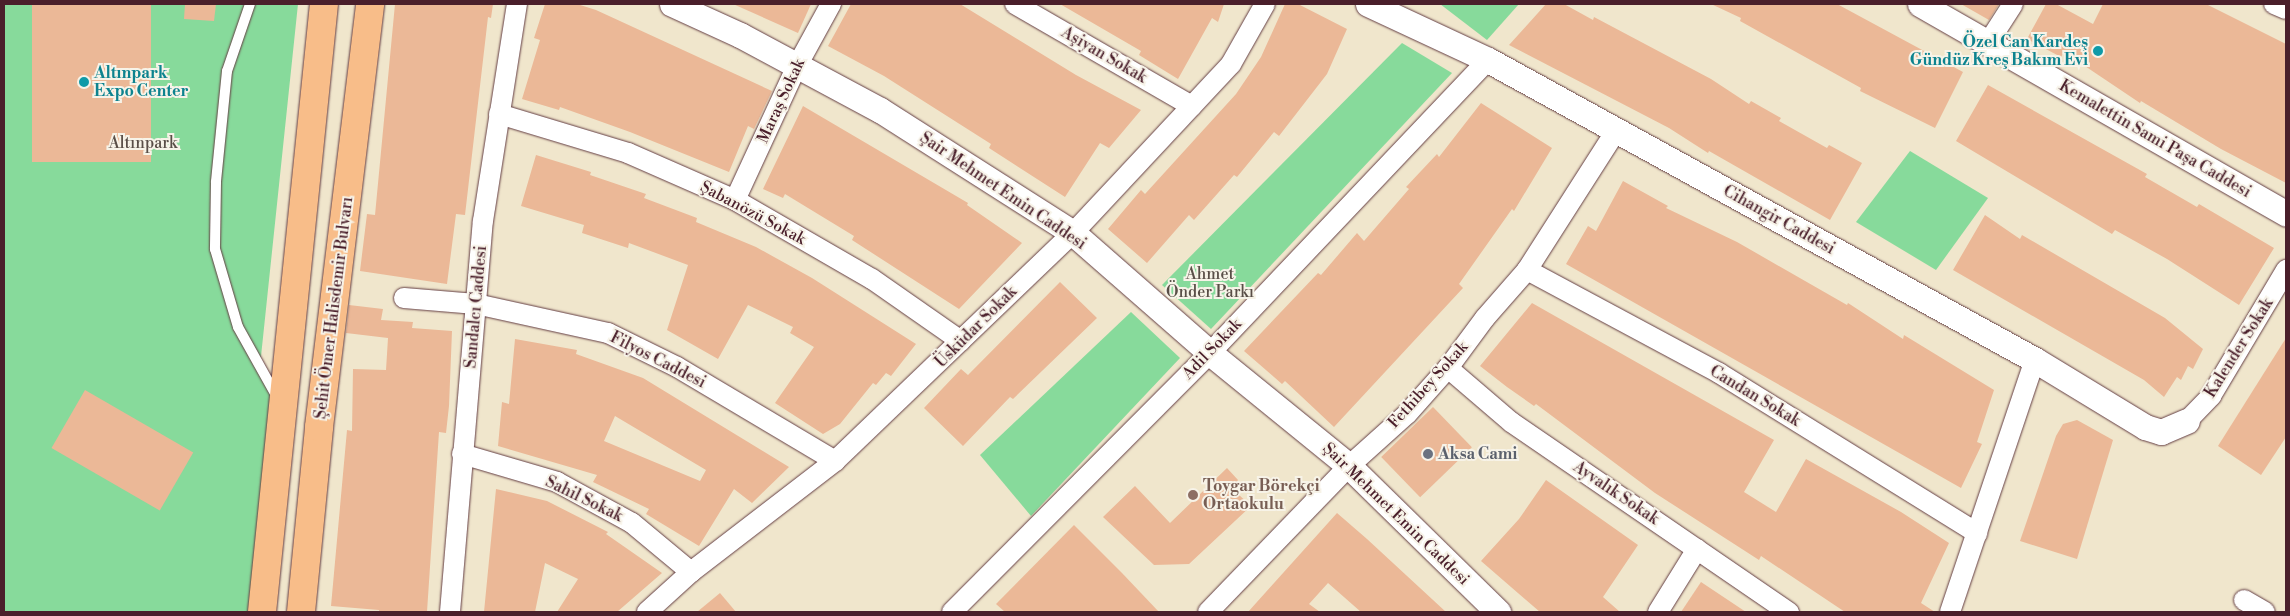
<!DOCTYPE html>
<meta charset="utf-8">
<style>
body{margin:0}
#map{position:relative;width:2290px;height:616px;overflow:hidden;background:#f0e6cc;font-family:"Libre Bodoni",serif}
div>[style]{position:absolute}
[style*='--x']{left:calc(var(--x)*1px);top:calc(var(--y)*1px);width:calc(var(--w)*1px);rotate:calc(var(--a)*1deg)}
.green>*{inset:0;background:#87da9b}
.building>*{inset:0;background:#ebb897;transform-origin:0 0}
.roads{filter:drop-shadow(0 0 1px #633d43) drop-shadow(0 0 1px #633d43)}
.service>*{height:10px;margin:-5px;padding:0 5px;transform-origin:5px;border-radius:5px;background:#fff}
.minor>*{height:20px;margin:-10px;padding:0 10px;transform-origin:10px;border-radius:10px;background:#fff}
.tertiary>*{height:25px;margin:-12.5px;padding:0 12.5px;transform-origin:12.5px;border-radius:12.5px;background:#fff}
.trunk>*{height:28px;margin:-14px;padding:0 14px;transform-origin:14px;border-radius:14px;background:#f8bd89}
.dots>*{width:14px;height:14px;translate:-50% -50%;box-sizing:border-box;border:2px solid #f7f3e8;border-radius:50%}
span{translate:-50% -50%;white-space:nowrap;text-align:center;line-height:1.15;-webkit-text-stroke:4px #f7f3e8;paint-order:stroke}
.culture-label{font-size:16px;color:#0d838f;font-weight:700}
.right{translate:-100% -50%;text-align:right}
.left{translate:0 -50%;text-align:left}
.street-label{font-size:16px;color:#4a1f2b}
.park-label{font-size:16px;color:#594e47}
.worship-label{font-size:16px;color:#5b616d;font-weight:700}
.education-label{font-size:16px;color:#785e54;font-weight:700}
.frame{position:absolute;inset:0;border:5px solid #4a1f2b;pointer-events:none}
</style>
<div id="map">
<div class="green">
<i style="clip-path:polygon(4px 4px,298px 4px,260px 366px,283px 407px,262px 612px,4px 612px)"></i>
<i style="clip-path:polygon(1440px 4px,1519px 4px,1487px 40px)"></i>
<i style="clip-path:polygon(1402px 43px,1452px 73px,1211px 329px,1162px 285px)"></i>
<i style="clip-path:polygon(1910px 151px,1988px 198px,1936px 270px,1856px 222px)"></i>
<i style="clip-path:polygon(1131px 312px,1180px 358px,1031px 516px,980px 455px)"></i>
</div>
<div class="building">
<i style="left:32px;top:4px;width:119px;height:158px"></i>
<i style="clip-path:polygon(185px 4px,216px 4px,214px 21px,184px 19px)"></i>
<i style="clip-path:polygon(395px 4px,493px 4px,491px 18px,488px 17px,465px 215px,456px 214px,447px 284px,360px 271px,367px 214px,375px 215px)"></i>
<i style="clip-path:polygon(545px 4px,577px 4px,596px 10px,772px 91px,754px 129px,748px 126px,729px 172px,630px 132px,560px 107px,559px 110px,522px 99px,540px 40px,534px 38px)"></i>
<i style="clip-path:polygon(733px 4px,811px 4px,798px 33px)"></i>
<i style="clip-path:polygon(851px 4px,960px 4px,1076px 75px,1141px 110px,1109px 148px,1100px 143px,1065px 197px,989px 148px,991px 144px,884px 76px,828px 46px)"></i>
<i style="clip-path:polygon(1060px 4px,1224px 4px,1218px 22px,1212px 18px,1178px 79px,1139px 55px,1141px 51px)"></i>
<i style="clip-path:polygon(1285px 4px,1298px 4px,1347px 29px,1327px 74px,1279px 136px,1274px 132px,1237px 177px,1234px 175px,1194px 220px,1189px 215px,1147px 263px,1108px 229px,1141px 190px,1145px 194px,1236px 94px,1261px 57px)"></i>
<i style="clip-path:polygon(1546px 4px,1564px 4px,1593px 20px,1594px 17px,1711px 79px,1749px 104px,1751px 101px,1781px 118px,1779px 121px,1827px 148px,1829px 145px,1862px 163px,1830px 220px,1709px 151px,1708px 153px,1669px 128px,1509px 45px)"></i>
<i style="clip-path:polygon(1711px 4px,1837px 4px,1963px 72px,1935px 128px,1860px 91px,1861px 88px,1740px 21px,1741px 18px)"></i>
<i style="clip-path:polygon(1961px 4px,1999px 4px,1989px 20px)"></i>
<i style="clip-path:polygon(2046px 4px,2056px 4px,2093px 24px,2103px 4px,2206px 4px,2286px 44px,2286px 183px,2221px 149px,2141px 101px,2140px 103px,2064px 52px,2061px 57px,2027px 39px)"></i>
<i style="clip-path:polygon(1988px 85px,2147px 174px,2145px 177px,2197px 207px,2199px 204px,2274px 248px,2239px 305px,2167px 259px,2115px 230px,2112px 234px,1956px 141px)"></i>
<i style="clip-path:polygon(1481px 103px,1552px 148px,1514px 211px,1512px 209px,1459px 284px,1463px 288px,1334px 427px,1285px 381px,1282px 384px,1244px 351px,1318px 273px,1321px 275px,1357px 233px,1364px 241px,1409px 189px,1406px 187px,1437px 154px,1439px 157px)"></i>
<i style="clip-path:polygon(803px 106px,968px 203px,967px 205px,1022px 243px,959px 309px,852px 240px,854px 236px,785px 194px,783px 198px,763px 189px)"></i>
<i style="clip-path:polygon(536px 155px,591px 172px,590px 175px,646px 194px,644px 198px,697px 218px,696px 222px,756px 247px,812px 278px,916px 344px,891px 376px,886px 373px,876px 385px,873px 383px,840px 424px,823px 434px,775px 403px,814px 347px,790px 333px,793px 327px,748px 305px,718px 359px,667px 330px,688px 265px,629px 243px,628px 248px,582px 233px,584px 225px,521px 206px)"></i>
<i style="clip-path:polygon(1623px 181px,1668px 206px,1666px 208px,1737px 242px,1847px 305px,1848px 303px,1903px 339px,1904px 335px,1994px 390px,1977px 442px,1982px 444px,1961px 488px,1566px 264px,1588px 226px,1596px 231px)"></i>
<i style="clip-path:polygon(1985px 215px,2020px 239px,2022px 235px,2165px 318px,2203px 349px,2193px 369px,2188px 366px,2181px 380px,2177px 377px,2164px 397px,2144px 380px,1953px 270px)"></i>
<i style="clip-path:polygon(1060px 282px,1097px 318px,1013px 399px,1010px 397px,963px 446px,924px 408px,961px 369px,968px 375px)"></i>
<i style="clip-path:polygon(1532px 303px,1774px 440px,1744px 492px,1776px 512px,1806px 459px,1901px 512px,1949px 543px,1921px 603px,1935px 612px,1845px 612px,1761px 556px,1759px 560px,1655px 493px,1536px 404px,1534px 406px,1507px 387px,1480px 366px)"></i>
<i style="clip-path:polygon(349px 305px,383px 309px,381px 320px,413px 322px,412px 328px,452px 331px,449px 406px,446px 433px,439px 432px,427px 612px,379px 612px,379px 610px,331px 606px,347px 430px,352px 431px,353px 369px,386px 370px,388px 338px,346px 333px)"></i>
<i style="clip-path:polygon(2286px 338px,2286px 437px,2261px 475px,2218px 446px)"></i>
<i style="clip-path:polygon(evenodd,515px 339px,577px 350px,576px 354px,643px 378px,789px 467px,752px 503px,734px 489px,699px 546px,646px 514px,649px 509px,593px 482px,597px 475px,498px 446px,502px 402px,509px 404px,515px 339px,615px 416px,706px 470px,700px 481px,604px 441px,615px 416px)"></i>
<i style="left:85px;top:390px;width:125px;height:67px;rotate:30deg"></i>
<i style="left:1433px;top:407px;width:56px;height:72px;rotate:46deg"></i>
<i style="clip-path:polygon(2077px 420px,2113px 440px,2077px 559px,2020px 541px,2056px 436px,2063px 424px)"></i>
<i style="clip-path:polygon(1227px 468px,1238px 480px,1236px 483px,1241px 489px,1238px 494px,1251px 506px,1189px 564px,1154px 565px,1103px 517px,1135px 486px,1170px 523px)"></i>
<i style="clip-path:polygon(1546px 480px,1638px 545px,1603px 597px,1620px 612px,1540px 612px,1481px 561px,1519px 519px)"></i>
<i style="clip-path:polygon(496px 489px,547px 501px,608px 532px,606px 534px,662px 573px,617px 612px,557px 612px,578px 579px,545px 563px,535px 612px,484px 612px)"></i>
<i style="clip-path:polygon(1337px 513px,1367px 539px,1446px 612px,1361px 612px,1328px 583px,1309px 604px,1320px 612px,1248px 612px)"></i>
<i style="clip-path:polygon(1074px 525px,1122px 573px,1159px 612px,1005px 612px,996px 604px)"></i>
<i style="clip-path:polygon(1701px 582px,1746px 612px,1681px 612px)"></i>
<i style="clip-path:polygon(720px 593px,736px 612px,697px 612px)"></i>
</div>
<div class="roads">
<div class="service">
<i style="--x:250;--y:4;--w:71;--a:108.9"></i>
<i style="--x:227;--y:71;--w:112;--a:95.7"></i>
<i style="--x:216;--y:182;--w:67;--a:90.9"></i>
<i style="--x:215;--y:249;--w:81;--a:73.6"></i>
<i style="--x:238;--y:327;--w:80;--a:60.9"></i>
</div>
<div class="minor">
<i style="--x:1015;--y:4;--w:204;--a:30"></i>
<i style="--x:2274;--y:4;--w:13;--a:23"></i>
<i style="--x:1988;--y:43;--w:46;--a:-57.3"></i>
<i style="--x:499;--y:114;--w:135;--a:16.8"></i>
<i style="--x:628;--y:153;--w:117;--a:23.7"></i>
<i style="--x:735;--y:200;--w:158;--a:30"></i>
<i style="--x:872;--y:279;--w:108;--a:34.9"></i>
<i style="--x:735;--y:200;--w:148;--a:-65.2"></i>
<i style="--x:797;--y:66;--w:71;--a:-61.3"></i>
<i style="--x:1527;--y:270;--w:218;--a:28.2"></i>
<i style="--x:1719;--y:373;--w:304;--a:31.8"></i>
<i style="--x:404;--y:298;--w:72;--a:4.8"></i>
<i style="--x:476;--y:304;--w:135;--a:12.4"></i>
<i style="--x:608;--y:333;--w:77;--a:26.2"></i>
<i style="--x:677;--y:367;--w:184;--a:30.7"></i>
<i style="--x:1448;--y:368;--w:83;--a:40.6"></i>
<i style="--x:1511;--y:422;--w:337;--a:34.4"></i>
<i style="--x:2187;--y:421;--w:35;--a:-46"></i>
<i style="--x:2211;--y:396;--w:147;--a:-59.2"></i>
<i style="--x:462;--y:454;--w:99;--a:16.4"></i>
<i style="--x:557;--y:482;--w:85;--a:28.7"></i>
<i style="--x:632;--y:523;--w:77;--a:39.7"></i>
<i style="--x:2244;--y:600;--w:24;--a:30"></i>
<i style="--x:450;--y:612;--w:392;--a:-85.2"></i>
<i style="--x:483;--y:221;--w:220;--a:-81.1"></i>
<i style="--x:647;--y:612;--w:59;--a:-42.3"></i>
<i style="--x:691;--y:572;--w:182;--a:-37.6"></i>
<i style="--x:835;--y:461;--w:330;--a:-43.8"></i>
<i style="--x:1073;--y:233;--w:231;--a:-46.9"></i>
<i style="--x:1231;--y:64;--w:69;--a:-60.5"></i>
<i style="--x:952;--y:612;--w:366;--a:-45.1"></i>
<i style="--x:1210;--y:353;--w:404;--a:-46.5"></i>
<i style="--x:1208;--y:612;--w:203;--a:-46"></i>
<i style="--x:1349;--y:466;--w:78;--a:-41.9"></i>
<i style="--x:1407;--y:414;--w:62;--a:-48.3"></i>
<i style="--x:1448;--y:368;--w:62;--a:-53.5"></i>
<i style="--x:1485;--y:318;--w:64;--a:-48.8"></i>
<i style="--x:1527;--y:270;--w:165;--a:-57.4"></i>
<i style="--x:1658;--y:612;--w:74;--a:-58.2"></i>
<i style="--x:1950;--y:612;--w:266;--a:-71.4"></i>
</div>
<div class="tertiary">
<i style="--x:672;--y:4;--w:75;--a:24.5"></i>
<i style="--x:740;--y:35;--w:159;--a:28.2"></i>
<i style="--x:880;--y:110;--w:229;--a:32.5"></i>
<i style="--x:1073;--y:233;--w:182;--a:41.2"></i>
<i style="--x:1210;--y:353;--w:179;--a:39.1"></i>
<i style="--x:1349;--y:466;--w:209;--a:44.4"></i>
<i style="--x:1368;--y:4;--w:132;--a:25"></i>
<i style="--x:1488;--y:60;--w:624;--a:28.74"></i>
<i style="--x:2035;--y:360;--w:129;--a:31.3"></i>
<i style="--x:2145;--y:427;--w:17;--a:17"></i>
<i style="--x:2161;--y:432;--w:28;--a:-23"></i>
<i style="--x:1920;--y:4;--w:422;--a:29.8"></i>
</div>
<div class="trunk">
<i style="--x:262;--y:612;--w:611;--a:-84.18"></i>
<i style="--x:301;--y:612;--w:186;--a:-84.4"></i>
<i style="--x:319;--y:427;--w:426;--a:-83.1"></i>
</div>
</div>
<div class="dots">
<i style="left:2098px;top:51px;background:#0f9aa8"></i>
<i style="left:84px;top:82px;background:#0f9aa8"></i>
<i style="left:1428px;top:454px;background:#6b7280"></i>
<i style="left:1193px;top:495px;background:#8d6e63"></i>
</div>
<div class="culture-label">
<span class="right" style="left:2088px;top:51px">Özel Can Kardeş<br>Gündüz Kreş Bakım Evi</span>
<span class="left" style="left:94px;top:82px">Altınpark<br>Expo Center</span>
</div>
<div class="street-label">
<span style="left:1104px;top:55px;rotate:30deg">Aşiyan Sokak</span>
<span style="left:781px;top:101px;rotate:-65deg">Maraş Sokak</span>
<span style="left:2155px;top:139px;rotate:30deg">Kemalettin Sami Paşa Caddesi</span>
<span style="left:1003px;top:191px;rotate:34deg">Şair Mehmet Emin Caddesi</span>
<span style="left:753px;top:213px;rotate:28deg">Şabanözü Sokak</span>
<span style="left:1779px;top:220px;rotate:29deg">Cihangir Caddesi</span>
<span style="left:476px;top:307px;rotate:-85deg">Sandalcı Caddesi</span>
<span style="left:334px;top:308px;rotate:-83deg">Şehit Ömer Halisdemir Bulvarı</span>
<span style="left:976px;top:327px;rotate:-45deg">Üsküdar Sokak</span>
<span style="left:2239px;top:348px;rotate:-58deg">Kalender Sokak</span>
<span style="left:1212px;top:349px;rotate:-46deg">Adil Sokak</span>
<span style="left:658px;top:360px;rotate:27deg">Filyos Caddesi</span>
<span style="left:1428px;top:385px;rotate:-48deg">Fethibey Sokak</span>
<span style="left:1755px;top:396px;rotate:31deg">Candan Sokak</span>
<span style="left:1616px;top:493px;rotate:34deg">Ayvalık Sokak</span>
<span style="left:584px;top:499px;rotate:26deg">Sahil Sokak</span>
<span style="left:1396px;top:514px;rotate:44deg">Şair Mehmet Emin Caddesi</span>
</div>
<div class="park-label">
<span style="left:143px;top:143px">Altınpark</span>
<span style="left:1210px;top:283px">Ahmet<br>Önder Parkı</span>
</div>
<div class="worship-label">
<span class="left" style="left:1438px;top:454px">Aksa Cami</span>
</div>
<div class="education-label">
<span class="left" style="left:1203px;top:495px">Toygar Börekçi<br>Ortaokulu</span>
</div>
<div class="frame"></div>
</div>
